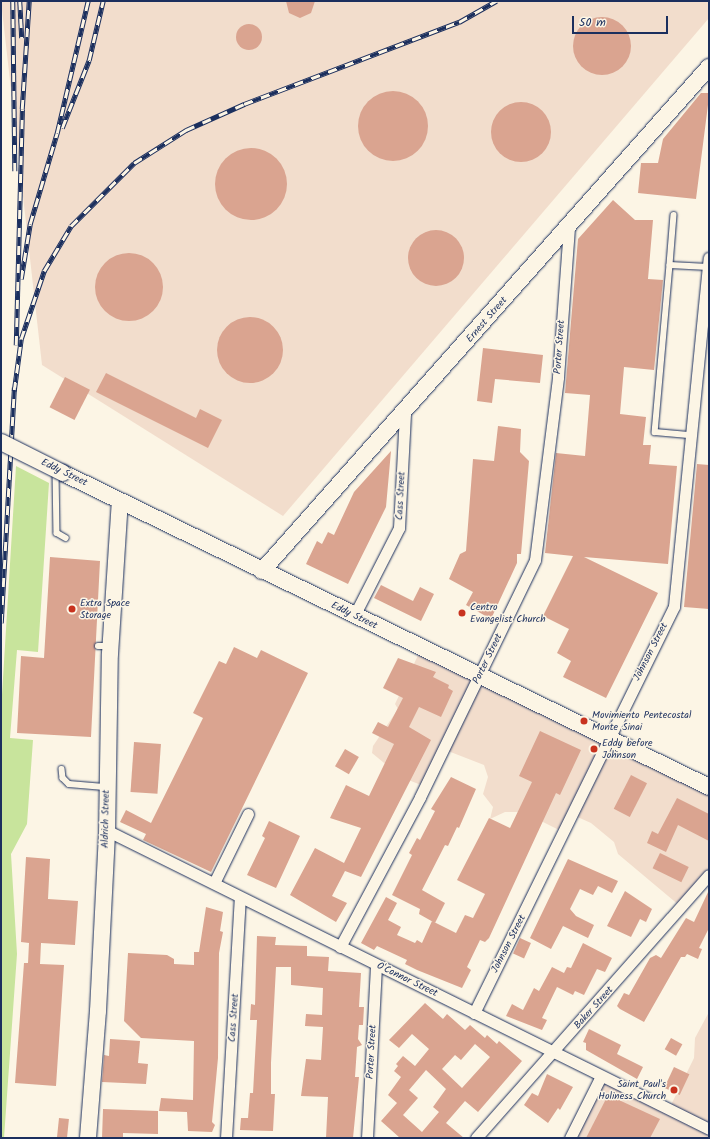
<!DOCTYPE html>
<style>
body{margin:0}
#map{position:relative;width:710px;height:1139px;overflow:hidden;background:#fcf5e5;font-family:Kalam,sans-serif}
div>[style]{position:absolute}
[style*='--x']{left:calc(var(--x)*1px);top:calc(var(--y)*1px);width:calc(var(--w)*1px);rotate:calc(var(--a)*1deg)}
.built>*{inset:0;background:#f2ddcc}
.green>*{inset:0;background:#c8e49c}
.building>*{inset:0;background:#daa490;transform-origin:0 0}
.round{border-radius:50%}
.roads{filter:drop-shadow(0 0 1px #1b2f5e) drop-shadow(0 0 1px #1b2f5e)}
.lane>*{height:5.5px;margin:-2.75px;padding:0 2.75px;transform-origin:2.75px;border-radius:2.75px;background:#fcf5e5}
.street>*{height:11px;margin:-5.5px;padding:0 5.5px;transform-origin:5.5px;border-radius:5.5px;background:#fcf5e5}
.secondary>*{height:16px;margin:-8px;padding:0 8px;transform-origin:8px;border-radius:8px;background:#fcf5e5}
.rail>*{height:4.5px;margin-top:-2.25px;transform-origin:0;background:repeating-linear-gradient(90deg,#fcf5e5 0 9px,#1b2f5e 0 18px);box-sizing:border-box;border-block:1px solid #1b2f5e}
.bridges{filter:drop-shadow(0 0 1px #1b2f5e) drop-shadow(0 0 1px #1b2f5e)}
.secondary-bridge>*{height:16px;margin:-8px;padding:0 8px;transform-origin:8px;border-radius:8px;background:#fcf5e5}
.dots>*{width:11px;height:11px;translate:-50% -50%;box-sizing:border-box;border:2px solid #fcf5e5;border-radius:50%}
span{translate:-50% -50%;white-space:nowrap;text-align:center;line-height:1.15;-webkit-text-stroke:3px #fcf5e5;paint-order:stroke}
.street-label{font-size:10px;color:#1b2f5e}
.poi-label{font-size:10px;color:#1b2f5e}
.left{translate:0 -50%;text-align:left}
.right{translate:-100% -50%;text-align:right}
.frame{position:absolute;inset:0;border:2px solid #1b2f5e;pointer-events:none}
.scale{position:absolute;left:572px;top:16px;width:96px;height:18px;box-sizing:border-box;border:2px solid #1b2f5e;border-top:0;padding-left:5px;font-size:12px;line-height:14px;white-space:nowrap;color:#1b2f5e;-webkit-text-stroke:3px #fcf5e5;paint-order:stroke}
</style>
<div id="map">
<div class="built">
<i style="clip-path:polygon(1px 1px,709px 1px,709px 18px,283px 516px,42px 365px)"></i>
<i style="clip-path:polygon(421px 649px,709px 786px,709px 876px,680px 906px,618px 854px,614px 842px,591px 823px,573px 815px,561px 831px,523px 812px,505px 812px,490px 819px,493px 807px,483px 794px,488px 777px,484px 765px,448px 751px,426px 787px,401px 777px,372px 753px,373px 746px,398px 709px,395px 704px)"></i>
<i style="clip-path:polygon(709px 1012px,709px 1138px,573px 1138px,601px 1079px,670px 1107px,694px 1058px,695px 1038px)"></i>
</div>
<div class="green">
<i style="clip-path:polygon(16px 466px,49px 483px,38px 652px,17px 650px,10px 738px,33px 740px,27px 824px,11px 854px,17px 954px,4px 1138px,1px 1138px,1px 711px)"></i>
</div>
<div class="building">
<i style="clip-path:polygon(286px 1px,315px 1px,311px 13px,300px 18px,289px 13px)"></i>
<i class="round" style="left:573px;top:17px;width:58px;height:58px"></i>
<i class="round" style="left:236px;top:24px;width:26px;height:26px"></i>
<i class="round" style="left:358px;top:91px;width:70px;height:70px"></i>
<i style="clip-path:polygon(701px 93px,709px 93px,709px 97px,696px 199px,638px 193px,641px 163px,658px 163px,663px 139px)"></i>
<i class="round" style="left:491px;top:102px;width:60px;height:60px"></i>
<i class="round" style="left:215px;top:148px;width:72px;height:72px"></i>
<i style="clip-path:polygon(613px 200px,635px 220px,653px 220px,648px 279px,663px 280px,654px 370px,624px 367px,620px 414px,646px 417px,643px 445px,651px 445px,649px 464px,677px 466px,668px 564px,584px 557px,658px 593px,606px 698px,563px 677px,571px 661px,557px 653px,569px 629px,543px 616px,573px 556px,545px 553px,556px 453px,585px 456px,590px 395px,565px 393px,578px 239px)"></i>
<i class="round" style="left:408px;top:230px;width:56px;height:56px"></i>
<i class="round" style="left:95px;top:253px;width:68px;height:68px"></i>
<i class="round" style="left:217px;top:317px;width:66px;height:66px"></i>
<i style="clip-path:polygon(483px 348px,543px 355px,540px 383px,495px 379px,492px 403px,477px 401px)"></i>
<i style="clip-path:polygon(106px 373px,196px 418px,200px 409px,222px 420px,208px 448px,96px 392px)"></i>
<i style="left:65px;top:377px;width:28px;height:34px;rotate:27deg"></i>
<i style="clip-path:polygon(498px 426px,521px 429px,520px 452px,529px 461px,521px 554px,517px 554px,517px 563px,491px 619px,466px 605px,473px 592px,449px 579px,460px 554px,466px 551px,473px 459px,494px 461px)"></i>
<i style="clip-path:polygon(391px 451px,386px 507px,348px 584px,306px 564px,317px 541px,322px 544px,328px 532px,334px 535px,354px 492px)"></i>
<i style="clip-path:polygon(697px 464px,709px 465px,709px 609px,684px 607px)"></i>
<i style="clip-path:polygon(50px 557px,100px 561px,91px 737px,17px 733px,21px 656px,44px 658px)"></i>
<i style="clip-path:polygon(381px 585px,413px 601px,420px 587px,434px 594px,421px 621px,374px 598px)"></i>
<i style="clip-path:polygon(234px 647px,257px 658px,261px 650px,308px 673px,211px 872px,143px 840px,146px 834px,120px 822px,126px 810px,151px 823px,203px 718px,193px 713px,219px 661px,226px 664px)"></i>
<i style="clip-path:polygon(398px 658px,436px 672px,433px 677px,449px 685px,448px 688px,453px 691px,441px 717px,419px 707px,409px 727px,431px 740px,361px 877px,345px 871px,332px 896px,347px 903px,336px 922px,290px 895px,315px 848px,344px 863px,361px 828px,330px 818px,346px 785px,369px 796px,394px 744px,372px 733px,378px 722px,388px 727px,403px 698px,383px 688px)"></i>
<i style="clip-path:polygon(540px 731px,581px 750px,560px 795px,556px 793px,543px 821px,489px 938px,485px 942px,480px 940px,467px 967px,471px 970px,462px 988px,417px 970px,405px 964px,407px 960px,377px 946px,374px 950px,361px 943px,386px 897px,397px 903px,388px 920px,401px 927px,397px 935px,415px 943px,417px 940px,422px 943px,432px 921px,456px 933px,465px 915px,473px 918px,485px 894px,457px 880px,489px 818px,510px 828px,532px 782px,519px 776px)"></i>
<i style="left:134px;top:742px;width:27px;height:50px;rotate:4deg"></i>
<i style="left:345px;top:749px;width:16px;height:20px;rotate:30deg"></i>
<i style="left:631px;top:775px;width:18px;height:38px;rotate:27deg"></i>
<i style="clip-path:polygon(451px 777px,476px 789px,459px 828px,457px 827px,448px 846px,445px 845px,422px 890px,445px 903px,435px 923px,419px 914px,420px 909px,392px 895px,412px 855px,409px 853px,417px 838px,420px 840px,435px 811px,431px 809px)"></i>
<i style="clip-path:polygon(677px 798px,709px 814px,709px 841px,678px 825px,666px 852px,647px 843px,652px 831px,658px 834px)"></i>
<i style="clip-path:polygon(269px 821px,300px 836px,276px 888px,247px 875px,265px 838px,262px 836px)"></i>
<i style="left:660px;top:853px;width:32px;height:17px;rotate:26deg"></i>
<i style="clip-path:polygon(26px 857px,50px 859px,48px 899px,78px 901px,75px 945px,41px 943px,40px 964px,64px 965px,56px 1086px,15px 1083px,24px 963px,28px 963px,29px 943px,21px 942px)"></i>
<i style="clip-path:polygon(568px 859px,618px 881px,612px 893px,598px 886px,593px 895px,580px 889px,570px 909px,576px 916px,594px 925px,588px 938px,563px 926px,551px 949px,530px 938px)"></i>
<i style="clip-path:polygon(709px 890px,709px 928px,699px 948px,702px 949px,698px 959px,687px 954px,685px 957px,681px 957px,644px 1022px,620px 1009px,617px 1006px,624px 993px,629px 995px,650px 958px,656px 955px,661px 958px,686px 918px,694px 922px)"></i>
<i style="clip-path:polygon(625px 891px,652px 909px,646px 922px,640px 919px,631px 937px,607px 926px)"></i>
<i style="clip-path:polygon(206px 907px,223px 912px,220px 931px,223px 932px,219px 953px,218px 1058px,212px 1122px,215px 1125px,212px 1132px,188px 1131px,187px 1112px,159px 1111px,161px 1098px,193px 1100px,194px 1041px,141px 1038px,124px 1021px,128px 953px,167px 955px,174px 959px,174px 964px,194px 965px,194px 952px,199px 952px)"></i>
<i style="clip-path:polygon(257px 936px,276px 937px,275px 945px,307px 946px,307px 956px,329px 957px,328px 971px,361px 973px,359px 1007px,364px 1007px,363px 1025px,359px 1025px,358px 1039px,362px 1045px,357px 1047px,355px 1077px,359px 1077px,353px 1138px,326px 1138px,328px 1097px,301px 1096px,306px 1059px,321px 1060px,323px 1027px,305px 1026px,306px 1014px,322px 1015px,323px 988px,291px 985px,291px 967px,276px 967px,271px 1063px,271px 1094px,275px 1094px,273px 1131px,240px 1130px,241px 1118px,248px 1118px,250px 1093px,253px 1093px,257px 1020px,250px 1020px,251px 1004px,255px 1005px)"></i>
<i style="left:520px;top:938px;width:12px;height:17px;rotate:24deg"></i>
<i style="clip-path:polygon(583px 943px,612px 958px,605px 972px,597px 969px,584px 995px,575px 991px,573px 995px,557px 987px,542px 1018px,547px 1020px,542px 1030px,506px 1016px,512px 1004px,523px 1010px,534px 988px,539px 991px,552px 967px,564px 973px,567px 967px,571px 968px)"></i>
<i style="clip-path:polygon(evenodd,425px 1003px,443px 1019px,447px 1014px,465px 1030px,470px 1025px,485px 1038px,487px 1035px,497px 1044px,499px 1041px,522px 1061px,478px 1112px,465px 1101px,446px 1123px,464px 1138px,400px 1138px,381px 1121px,397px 1103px,388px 1095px,401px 1077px,394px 1071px,398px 1066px,396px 1064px,403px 1056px,415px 1066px,429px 1049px,412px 1034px,399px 1048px,389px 1040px,425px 1003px,475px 1044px,490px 1057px,462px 1088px,442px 1069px,455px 1055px,461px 1060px,475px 1044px,425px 1003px,426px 1070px,446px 1089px,433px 1107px,439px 1112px,422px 1132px,403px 1115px,418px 1098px,409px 1090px,426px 1070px)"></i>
<i style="clip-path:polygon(589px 1029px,621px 1045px,617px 1054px,643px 1067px,637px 1079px,586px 1050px,586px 1043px,583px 1042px)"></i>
<i style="left:671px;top:1038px;width:13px;height:13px;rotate:29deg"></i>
<i style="clip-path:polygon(110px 1039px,140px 1041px,138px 1063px,148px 1064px,146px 1084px,102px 1082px,104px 1055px,109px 1056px)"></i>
<i style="left:674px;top:1067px;width:17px;height:23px;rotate:25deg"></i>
<i style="clip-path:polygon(547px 1074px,573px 1087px,560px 1110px,558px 1108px,548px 1123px,524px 1105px,532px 1093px,538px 1096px)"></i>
<i style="clip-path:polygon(608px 1095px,660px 1119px,650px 1138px,586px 1138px)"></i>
<i style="clip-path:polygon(103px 1109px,158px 1111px,158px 1134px,123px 1133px,123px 1138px,102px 1138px)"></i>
<i style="left:59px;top:1118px;width:10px;height:20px;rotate:6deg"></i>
</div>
<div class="roads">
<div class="lane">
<i style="--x:674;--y:215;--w:50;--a:94.6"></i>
<i style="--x:670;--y:265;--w:38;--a:3"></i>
<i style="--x:670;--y:265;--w:168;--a:95.1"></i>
<i style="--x:655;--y:432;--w:36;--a:5"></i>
<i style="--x:56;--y:472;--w:61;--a:89.1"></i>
<i style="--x:57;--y:533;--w:10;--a:29"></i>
<i style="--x:98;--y:646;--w:12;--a:0"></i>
<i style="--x:62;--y:769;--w:9;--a:84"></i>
<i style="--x:63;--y:778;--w:8;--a:45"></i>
<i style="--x:69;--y:784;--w:38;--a:5"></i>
</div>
<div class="street">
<i style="--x:354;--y:616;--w:99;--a:-62.9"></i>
<i style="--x:399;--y:528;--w:115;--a:-87"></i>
<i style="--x:106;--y:830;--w:673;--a:26.37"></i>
<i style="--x:214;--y:883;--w:77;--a:-63.8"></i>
<i style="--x:340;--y:947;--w:170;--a:-61.9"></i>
<i style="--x:420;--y:797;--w:263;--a:-64.1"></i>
<i style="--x:535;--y:560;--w:184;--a:-82.8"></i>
<i style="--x:558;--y:377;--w:150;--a:-85.8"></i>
<i style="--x:474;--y:1013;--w:453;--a:-63.8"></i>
<i style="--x:674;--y:606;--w:350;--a:-84.3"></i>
<i style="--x:226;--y:1138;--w:241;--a:-86.7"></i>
<i style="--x:367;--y:1138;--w:173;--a:-87"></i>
<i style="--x:476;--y:1138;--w:351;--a:-48.5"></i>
<i style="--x:570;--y:1138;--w:69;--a:-63.4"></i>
</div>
<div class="secondary">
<i style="--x:63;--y:473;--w:718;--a:25.92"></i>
<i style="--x:262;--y:571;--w:674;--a:-48.43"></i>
<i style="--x:88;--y:1138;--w:127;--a:-85.5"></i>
<i style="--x:98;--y:1011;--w:176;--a:-87.1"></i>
<i style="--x:107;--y:835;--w:181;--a:-89.1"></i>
<i style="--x:110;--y:654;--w:153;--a:-86.3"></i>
</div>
</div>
<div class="rail">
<i style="--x:13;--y:1;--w:170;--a:89.3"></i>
<i style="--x:20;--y:1;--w:37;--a:87"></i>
<i style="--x:62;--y:128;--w:73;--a:-68.3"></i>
<i style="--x:89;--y:60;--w:61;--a:-76.7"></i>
<i style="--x:21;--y:279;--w:56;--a:-80.7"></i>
<i style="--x:30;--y:224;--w:95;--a:-73.5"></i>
<i style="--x:57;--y:133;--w:136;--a:-76.8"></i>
<i style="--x:16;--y:345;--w:236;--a:-88.5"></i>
<i style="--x:22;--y:109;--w:108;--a:-86.3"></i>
<i style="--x:14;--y:391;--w:52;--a:-82.3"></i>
<i style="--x:21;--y:339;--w:72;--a:-71.3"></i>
<i style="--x:44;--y:271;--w:52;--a:-59"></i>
<i style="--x:71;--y:226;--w:89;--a:-45"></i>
<i style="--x:134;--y:163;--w:62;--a:-32.4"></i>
<i style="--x:186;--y:130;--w:64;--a:-24.1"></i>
<i style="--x:244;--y:104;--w:230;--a:-20.9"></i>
<i style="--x:459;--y:22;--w:43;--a:-29.6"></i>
<i style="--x:1;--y:623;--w:236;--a:-86.8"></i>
</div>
<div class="bridges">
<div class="secondary-bridge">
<i style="--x:1;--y:442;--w:69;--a:26.6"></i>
</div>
</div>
<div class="dots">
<i style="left:72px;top:609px;background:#c8321e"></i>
<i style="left:462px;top:613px;background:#c8321e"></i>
<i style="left:584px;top:721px;background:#c8321e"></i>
<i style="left:594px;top:749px;background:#c8321e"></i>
<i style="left:674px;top:1090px;background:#c8321e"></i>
</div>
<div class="street-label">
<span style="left:487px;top:320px;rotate:-49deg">Ernest Street</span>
<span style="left:560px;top:347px;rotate:-86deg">Porter Street</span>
<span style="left:64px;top:473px;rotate:26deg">Eddy Street</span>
<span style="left:401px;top:496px;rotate:-87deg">Cass Street</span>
<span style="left:354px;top:616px;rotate:26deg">Eddy Street</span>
<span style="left:651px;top:652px;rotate:-63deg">Johnson Street</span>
<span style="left:488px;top:659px;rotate:-64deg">Porter Street</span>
<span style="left:106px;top:819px;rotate:-89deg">Aldrich Street</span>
<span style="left:509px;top:944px;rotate:-63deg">Johnson Street</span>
<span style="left:407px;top:980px;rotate:26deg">O'Connor Street</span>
<span style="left:594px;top:1008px;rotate:-48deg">Baker Street</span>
<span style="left:234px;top:1018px;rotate:-86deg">Cass Street</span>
<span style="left:372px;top:1052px;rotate:-87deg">Porter Street</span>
</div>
<div class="poi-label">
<span class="left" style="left:80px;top:609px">Extra Space<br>Storage</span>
<span class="left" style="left:470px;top:613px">Centro<br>Evangelist Church</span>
<span class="left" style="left:592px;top:721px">Movimiento Pentecostal<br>Monte Sinai</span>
<span class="left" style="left:602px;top:749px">Eddy before<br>Johnson</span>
<span class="right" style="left:666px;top:1090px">Saint Paul's<br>Holiness Church</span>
</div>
<div class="frame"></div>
<div class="scale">50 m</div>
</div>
